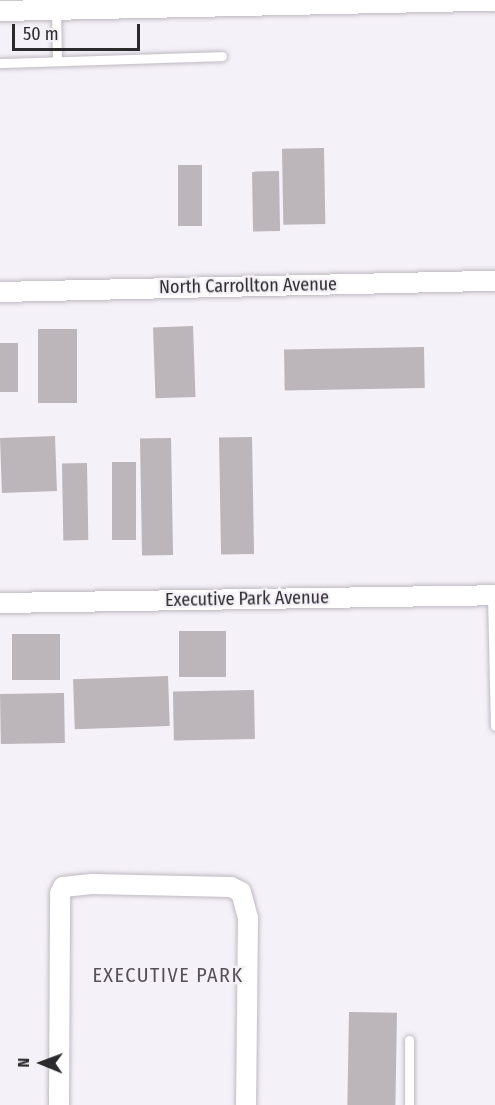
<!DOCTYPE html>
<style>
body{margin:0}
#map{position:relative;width:495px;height:1105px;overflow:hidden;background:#f5f1f8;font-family:"Fira Sans Condensed",sans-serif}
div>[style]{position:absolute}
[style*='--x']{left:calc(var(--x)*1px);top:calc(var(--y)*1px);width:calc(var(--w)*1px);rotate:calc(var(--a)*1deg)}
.building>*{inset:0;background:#bcb5ba;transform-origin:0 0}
.roads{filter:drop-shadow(0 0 2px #beb9c1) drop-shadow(0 0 2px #beb9c1)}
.service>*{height:9px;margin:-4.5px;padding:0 4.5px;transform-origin:4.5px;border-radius:4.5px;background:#fff}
.minor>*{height:20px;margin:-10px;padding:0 10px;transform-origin:10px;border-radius:10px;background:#fff}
span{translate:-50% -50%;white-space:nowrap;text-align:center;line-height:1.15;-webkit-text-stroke:4.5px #f5f1f8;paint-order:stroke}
.street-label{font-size:18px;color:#2b2a2d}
.neighbourhood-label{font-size:20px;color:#555157;letter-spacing:1.5px}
.north{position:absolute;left:12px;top:1033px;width:60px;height:60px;-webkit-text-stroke:4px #f5f1f8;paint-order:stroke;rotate:271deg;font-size:16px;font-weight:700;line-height:24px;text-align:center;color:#2b2a2d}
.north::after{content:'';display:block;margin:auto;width:21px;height:27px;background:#2b2a2d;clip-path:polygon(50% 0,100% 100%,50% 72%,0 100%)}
.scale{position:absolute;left:12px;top:24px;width:128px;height:27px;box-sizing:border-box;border:3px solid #2b2a2d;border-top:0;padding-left:8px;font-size:18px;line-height:21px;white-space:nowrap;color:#2b2a2d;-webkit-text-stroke:4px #f5f1f8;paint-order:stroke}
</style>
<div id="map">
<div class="building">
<i style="left:324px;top:148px;width:76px;height:42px;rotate:89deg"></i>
<i style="left:178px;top:165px;width:24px;height:61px"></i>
<i style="left:279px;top:171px;width:60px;height:27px;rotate:89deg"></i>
<i style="left:193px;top:326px;width:71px;height:40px;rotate:88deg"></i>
<i style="left:38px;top:329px;width:39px;height:74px"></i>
<i style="left:0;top:343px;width:18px;height:49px"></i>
<i style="left:424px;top:347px;width:41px;height:140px;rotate:89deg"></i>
<i style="left:55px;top:436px;width:55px;height:55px;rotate:88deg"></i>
<i style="left:252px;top:437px;width:117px;height:33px;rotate:89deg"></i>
<i style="left:171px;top:438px;width:117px;height:31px;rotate:89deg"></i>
<i style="left:136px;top:462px;width:78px;height:24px;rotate:90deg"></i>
<i style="left:87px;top:463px;width:77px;height:25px;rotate:89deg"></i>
<i style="left:226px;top:631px;width:46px;height:47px;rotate:90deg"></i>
<i style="left:60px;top:634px;width:46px;height:48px;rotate:90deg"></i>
<i style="left:168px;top:676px;width:50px;height:95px;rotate:88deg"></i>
<i style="left:254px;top:690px;width:49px;height:81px;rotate:89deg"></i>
<i style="left:64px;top:693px;width:50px;height:64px;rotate:89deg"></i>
<i style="left:349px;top:1012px;width:48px;height:93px;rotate:1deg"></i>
</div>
<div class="roads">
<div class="service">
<i style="--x:56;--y:9;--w:52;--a:88.9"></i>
<i style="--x:0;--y:63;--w:222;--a:-1.8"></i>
<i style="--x:492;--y:595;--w:131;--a:88.7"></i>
<i style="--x:409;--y:1040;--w:65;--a:90"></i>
</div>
<div class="minor">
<i style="--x:0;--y:11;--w:495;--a:-1.2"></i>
<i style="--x:0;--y:292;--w:495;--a:-1.3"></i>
<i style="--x:0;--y:603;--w:495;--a:-0.9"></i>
<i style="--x:59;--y:1105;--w:212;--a:-89.7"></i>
<i style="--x:60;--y:893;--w:7;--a:-63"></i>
<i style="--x:63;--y:887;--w:29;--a:-6"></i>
<i style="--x:92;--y:884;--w:139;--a:1.2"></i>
<i style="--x:231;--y:887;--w:11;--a:27"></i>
<i style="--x:241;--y:892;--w:27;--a:75"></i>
<i style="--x:248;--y:918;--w:187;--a:90.6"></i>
</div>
</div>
<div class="street-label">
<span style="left:248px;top:286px;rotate:-1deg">North Carrollton Avenue</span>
<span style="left:247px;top:599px;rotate:-1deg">Executive Park Avenue</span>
</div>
<div class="neighbourhood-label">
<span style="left:168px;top:975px">EXECUTIVE PARK</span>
</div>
<div class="north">N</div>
<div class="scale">50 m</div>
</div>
